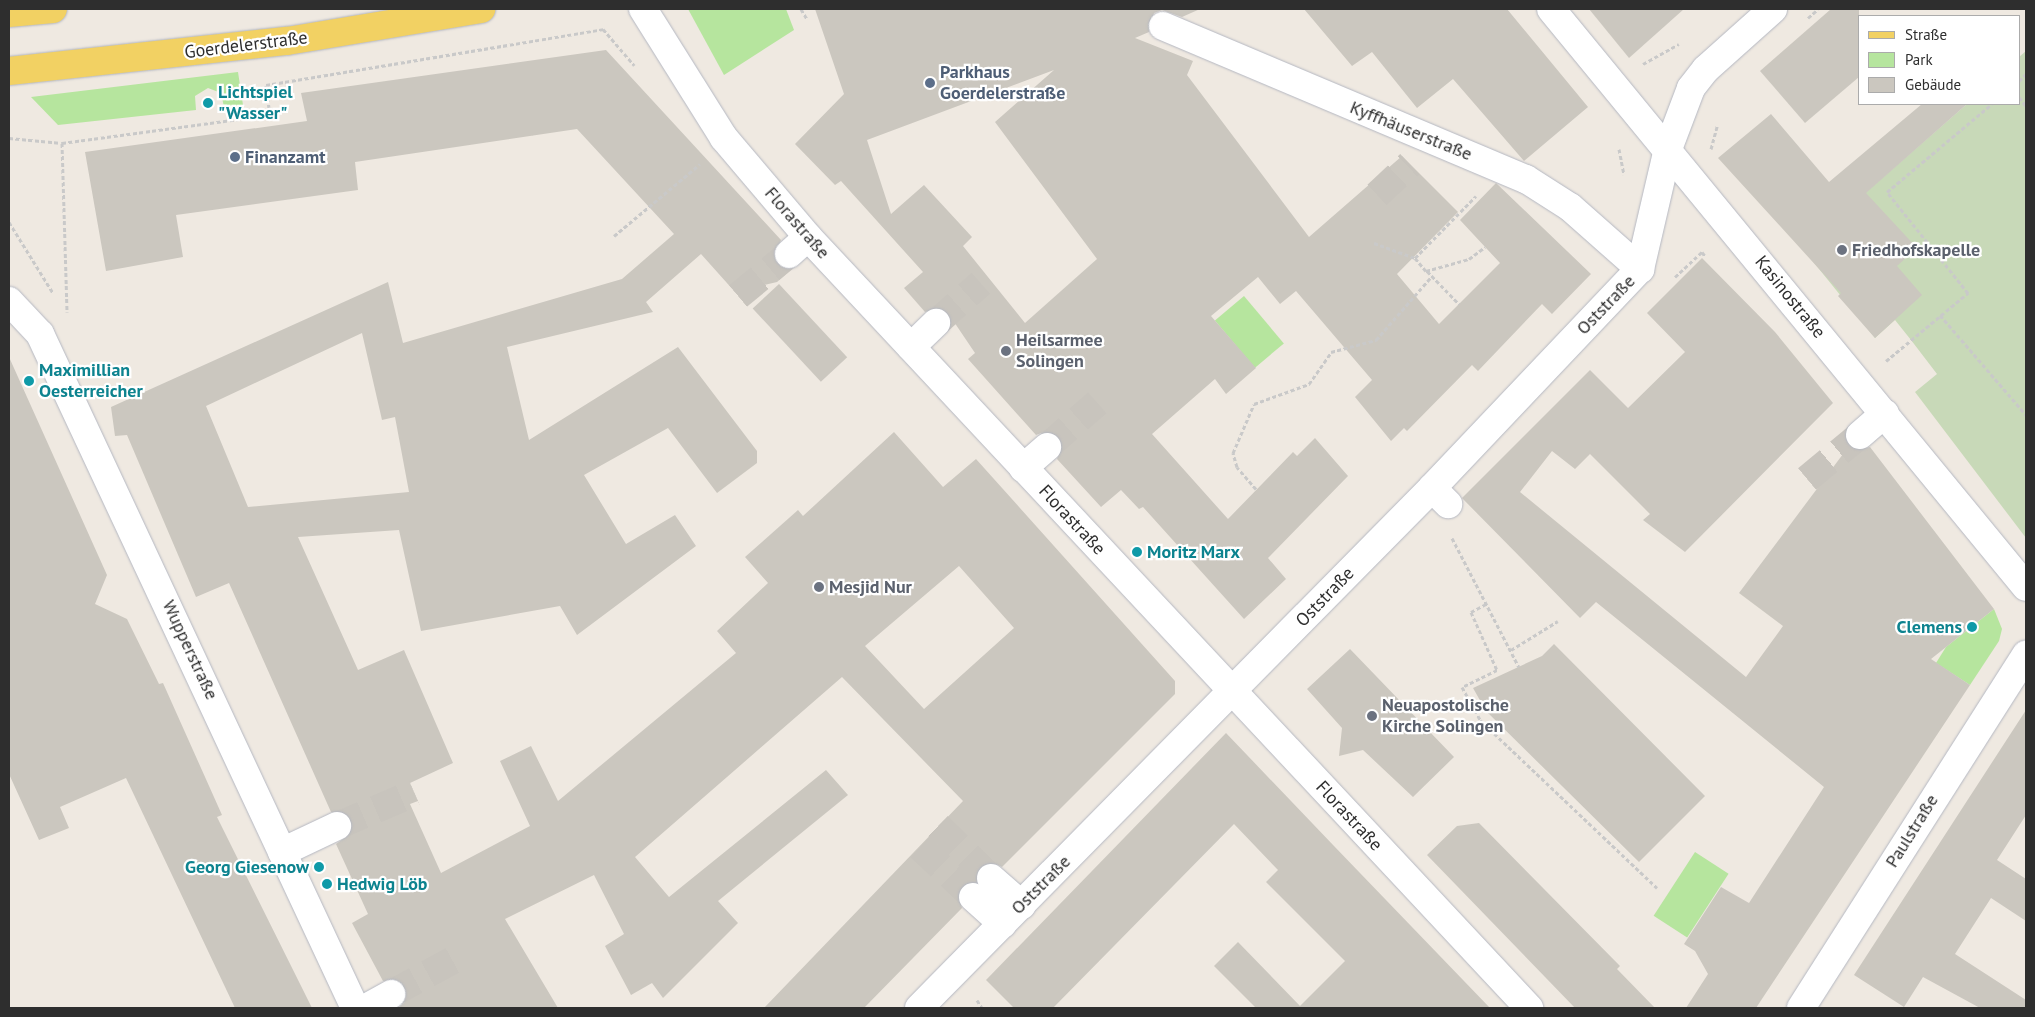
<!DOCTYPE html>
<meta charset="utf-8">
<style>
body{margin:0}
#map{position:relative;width:2035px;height:1017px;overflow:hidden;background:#efe9e1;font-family:"PT Sans",sans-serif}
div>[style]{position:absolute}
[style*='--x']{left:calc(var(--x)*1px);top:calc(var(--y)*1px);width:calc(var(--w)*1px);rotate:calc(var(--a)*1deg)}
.green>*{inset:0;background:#b6e59e;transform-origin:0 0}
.cemetery>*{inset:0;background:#c8d9b8}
.building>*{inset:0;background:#cbc7bf;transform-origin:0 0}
.minor-tunnel>*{height:28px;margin-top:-14px;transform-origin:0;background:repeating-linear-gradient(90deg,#c8c4bd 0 28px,transparent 0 42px)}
.path>*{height:3px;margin-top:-1.5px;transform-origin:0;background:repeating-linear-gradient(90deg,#c9c9c9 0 4px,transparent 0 6.5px)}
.roads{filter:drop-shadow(0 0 1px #b4b7c1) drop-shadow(0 0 1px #b4b7c1)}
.minor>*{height:28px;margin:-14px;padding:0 14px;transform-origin:14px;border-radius:14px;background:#fff}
.major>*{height:28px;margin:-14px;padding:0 14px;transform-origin:14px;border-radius:14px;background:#f2d163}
.dots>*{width:14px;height:14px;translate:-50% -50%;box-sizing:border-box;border:2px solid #fff;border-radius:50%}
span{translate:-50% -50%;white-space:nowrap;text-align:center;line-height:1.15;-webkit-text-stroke:4.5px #fff;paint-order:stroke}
.street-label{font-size:18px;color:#2e2e2e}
.service-label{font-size:18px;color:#4e5e75;font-weight:700}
.left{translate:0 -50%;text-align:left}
.culture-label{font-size:18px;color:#0d838f;font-weight:700}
.right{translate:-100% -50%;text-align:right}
.worship-label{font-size:18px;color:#5b616d;font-weight:700}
.frame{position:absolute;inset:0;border:10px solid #2e2e2e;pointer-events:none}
.legend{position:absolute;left:1858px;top:15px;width:162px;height:90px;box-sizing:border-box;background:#fff;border:1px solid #ababab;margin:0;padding:6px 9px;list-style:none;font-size:15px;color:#2e2e2e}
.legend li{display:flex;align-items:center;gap:10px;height:25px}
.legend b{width:25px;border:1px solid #ababab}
</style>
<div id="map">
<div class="green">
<i style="clip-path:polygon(688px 9px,786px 9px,794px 30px,724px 75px)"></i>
<i style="clip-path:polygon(238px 72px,243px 105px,224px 107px,221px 93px,208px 88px,195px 96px,196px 110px,58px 125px,31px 97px)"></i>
<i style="left:1244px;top:296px;width:62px;height:38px;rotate:50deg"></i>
<i style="clip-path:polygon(1994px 609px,2002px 629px,1999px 641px,1970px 685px,1936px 663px,1946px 647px)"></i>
<i style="left:1695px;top:852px;width:40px;height:76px;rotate:33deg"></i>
</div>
<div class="cemetery">
<i style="clip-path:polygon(2026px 51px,2026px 538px,1915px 392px,1937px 374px,1911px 340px,1895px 320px,1875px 338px,1802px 248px,1967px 104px,2019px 104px,2019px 57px)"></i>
</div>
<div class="building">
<i style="clip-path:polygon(evenodd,815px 9px,1200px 9px,1182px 17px,1162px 10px,1154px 13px,1149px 32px,1135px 38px,1193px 61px,1187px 75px,1309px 237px,1402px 156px,1458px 212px,1397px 274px,1439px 324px,1500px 263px,1460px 220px,1496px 183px,1591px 274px,1552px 314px,1542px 304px,1478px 371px,1472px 365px,1407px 431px,1404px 428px,1391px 441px,1355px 397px,1372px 380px,1296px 291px,1280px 304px,1258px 277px,1211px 316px,1256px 368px,1226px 394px,1215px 379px,1152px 434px,1228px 519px,1293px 452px,1297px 456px,1315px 438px,1348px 476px,1268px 558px,1286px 579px,1244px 619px,1143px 507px,1139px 509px,1121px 490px,1101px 507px,1057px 459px,1062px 444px,1058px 436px,1044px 432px,1036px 435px,968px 359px,975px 353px,948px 313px,940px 308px,925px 312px,904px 288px,923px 272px,841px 181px,835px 185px,795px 144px,844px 94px,815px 9px,1054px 70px,995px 122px,1097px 259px,1025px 323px,963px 246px,972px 237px,924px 185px,891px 214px,867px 140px,1054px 70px)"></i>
<i style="clip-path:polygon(1304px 9px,1507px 9px,1588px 107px,1524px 161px,1453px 79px,1417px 108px,1372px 52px,1352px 66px)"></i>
<i style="clip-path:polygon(1589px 9px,1684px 9px,1629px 58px)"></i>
<i style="clip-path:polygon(1831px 9px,1859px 9px,1859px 77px,1805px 123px,1760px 71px)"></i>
<i style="clip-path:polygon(evenodd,606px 50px,781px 240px,774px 258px,784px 269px,792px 269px,777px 282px,735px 292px,701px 254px,646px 302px,653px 312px,507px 347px,529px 440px,678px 347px,757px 451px,757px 463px,717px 493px,668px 428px,584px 475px,626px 544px,675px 515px,696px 546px,577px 635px,560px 606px,421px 631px,399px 530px,298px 537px,358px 670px,404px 650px,453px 763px,410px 783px,418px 801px,410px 804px,441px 873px,530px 826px,500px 761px,531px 746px,558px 801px,736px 653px,717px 631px,768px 583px,745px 557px,798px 510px,803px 516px,894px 432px,943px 487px,976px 459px,1175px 681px,1175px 694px,1002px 867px,994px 863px,980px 867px,976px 882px,968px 882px,958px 893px,962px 908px,864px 1008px,764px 1008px,963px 801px,842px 677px,635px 857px,669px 897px,826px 770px,848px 795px,718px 901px,738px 923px,663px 998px,652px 983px,631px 995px,605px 946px,624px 934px,594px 875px,505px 919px,558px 1008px,398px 1008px,405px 1002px,405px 987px,399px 980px,383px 981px,352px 923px,368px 914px,336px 844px,350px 834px,351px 819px,345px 813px,331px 812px,229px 583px,196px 597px,127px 435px,115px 436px,111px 407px,388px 282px,403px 343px,622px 279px,674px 234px,577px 129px,355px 162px,358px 190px,176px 215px,183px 257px,106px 271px,85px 152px,307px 121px,301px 93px,606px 50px,362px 333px,382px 420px,395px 417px,409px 492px,248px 507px,206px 406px,362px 333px,606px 50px,959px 566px,1014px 628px,924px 709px,865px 646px,959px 566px)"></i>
<i style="clip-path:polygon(1922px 104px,1967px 104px,1866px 193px,1917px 248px,1897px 266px,1922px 295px,1875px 338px,1838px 296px,1841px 293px,1718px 158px,1771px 114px,1829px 182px)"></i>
<i style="clip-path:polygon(1702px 258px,1775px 332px,1833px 403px,1685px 552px,1643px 520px,1650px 514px,1590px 454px,1575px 469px,1552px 451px,1520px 492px,1746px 677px,1783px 626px,1739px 593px,1849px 446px,1855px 450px,1870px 447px,1994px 609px,1931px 659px,1970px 685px,1756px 1008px,1686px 1008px,1708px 974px,1695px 951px,1684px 944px,1721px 887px,1749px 903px,1824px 787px,1596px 602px,1580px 618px,1462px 498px,1590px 370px,1628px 408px,1685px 352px,1647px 313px)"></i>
<i style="left:779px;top:284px;width:100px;height:36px;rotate:47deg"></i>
<i style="clip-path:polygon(9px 357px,107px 575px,95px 604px,127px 619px,159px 684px,163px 683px,222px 815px,217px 817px,312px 1008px,235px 1008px,126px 778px,60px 807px,69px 828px,39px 840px,9px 774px)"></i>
<i style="clip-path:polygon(1554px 644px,1705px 796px,1639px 862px,1486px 711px,1473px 688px,1542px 656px)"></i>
<i style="clip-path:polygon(1350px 649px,1454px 757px,1413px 797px,1363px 750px,1339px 756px,1342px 728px,1307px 689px)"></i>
<i style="clip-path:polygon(2026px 710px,2026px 815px,1997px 860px,2026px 879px,2026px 921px,1991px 898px,1955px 954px,2026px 1000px,2026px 1008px,1980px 1008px,1923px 977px,1904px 1007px,1854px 975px)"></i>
<i style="clip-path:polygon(1226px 733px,1334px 846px,1490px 1008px,1256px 1008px,1214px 966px,1238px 942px,1300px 1006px,1345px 961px,1266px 882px,1278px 870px,1234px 824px,1053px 1008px,1014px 1008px,986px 980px)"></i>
<i style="clip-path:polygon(1479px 823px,1620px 966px,1617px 969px,1655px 1008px,1575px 1008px,1427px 855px,1457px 826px)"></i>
</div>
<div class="minor-tunnel">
<i style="--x:1377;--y:195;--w:45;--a:-43.2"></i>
<i style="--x:738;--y:296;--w:66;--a:-39.5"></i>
<i style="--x:936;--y:323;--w:60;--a:-41.6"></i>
<i style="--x:1047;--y:447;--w:67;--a:-41.3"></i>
<i style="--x:1807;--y:479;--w:69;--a:-39.7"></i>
<i style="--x:337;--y:826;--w:84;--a:-23.2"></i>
<i style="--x:938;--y:826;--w:74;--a:44.5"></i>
<i style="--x:920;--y:847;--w:73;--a:43.3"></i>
<i style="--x:391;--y:994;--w:83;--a:-28.7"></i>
</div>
<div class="path">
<i style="--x:801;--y:9;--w:12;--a:59"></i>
<i style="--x:1808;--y:18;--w:13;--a:-42"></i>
<i style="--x:1643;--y:64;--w:41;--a:-29.1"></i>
<i style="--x:2019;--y:81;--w:10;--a:-45"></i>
<i style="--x:2019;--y:97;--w:11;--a:52"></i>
<i style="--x:9;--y:138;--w:53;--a:5.4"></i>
<i style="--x:62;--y:143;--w:210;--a:-7.7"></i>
<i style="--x:270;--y:115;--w:30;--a:-98"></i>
<i style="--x:266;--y:85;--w:342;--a:-9.4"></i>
<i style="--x:603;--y:29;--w:48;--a:49.3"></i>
<i style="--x:62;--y:143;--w:169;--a:88.3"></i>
<i style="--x:1619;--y:149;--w:26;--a:79"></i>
<i style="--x:1711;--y:149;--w:24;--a:-75"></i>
<i style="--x:9;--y:222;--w:84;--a:58.2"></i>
<i style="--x:614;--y:236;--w:112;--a:-39.9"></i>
<i style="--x:1374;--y:243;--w:44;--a:20.1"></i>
<i style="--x:1415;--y:258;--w:17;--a:50"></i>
<i style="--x:1426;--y:271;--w:45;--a:-15.6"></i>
<i style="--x:1469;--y:259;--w:20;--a:-37"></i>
<i style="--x:1415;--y:258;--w:87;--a:-45.5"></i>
<i style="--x:1427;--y:271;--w:46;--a:45.9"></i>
<i style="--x:1675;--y:277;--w:37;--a:-43"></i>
<i style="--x:1702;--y:252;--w:5;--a:53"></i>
<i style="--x:1940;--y:315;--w:132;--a:49.3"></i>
<i style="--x:1886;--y:361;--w:107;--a:-39.7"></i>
<i style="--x:1968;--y:293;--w:129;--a:-128.7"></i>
<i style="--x:1887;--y:192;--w:137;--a:-40"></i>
<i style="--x:1256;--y:489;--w:29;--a:-131"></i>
<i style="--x:1237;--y:467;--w:15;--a:-106"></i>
<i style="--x:1233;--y:453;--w:53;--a:-66.8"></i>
<i style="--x:1254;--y:404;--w:59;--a:-20"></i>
<i style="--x:1309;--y:384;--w:39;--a:-55"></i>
<i style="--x:1331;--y:352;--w:47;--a:-14.9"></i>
<i style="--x:1376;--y:340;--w:85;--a:-48.8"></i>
<i style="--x:1452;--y:538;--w:145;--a:62.6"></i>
<i style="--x:1486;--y:604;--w:17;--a:152"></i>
<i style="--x:1471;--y:612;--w:64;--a:65.9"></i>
<i style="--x:1497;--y:670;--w:39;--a:154"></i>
<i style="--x:1462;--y:687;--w:38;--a:61"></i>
<i style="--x:1480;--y:720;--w:244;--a:43.5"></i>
<i style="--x:1511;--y:650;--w:55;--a:-31.7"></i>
<i style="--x:977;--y:1000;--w:9;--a:58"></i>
</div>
<div class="roads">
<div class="minor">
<i style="--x:643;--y:9;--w:152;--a:57.9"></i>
<i style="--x:724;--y:138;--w:130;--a:49.7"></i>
<i style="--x:808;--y:237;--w:1056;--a:46.92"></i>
<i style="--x:1551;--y:9;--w:748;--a:50.59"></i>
<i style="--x:1163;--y:26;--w:394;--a:22.9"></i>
<i style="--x:1526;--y:179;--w:52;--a:32.5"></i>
<i style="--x:1570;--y:207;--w:94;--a:41.5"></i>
<i style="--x:789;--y:254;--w:25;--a:-42"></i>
<i style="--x:9;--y:301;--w:45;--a:46.8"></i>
<i style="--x:40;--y:334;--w:744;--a:64.95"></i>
<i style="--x:911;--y:347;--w:35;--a:-44"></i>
<i style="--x:1860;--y:435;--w:33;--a:-41"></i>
<i style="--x:1023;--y:468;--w:32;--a:-41"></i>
<i style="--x:1432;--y:488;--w:23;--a:45"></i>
<i style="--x:282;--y:852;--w:61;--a:-25.3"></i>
<i style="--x:991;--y:878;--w:41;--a:41.1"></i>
<i style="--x:973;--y:897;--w:40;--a:42"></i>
<i style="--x:366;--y:1008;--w:29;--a:-29"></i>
<i style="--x:919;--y:1008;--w:730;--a:-45.39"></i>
<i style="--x:1432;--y:488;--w:302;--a:-46.5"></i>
<i style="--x:1640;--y:269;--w:123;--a:-76.9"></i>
<i style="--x:1668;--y:149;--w:65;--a:-69.3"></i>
<i style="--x:1691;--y:88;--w:24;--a:-52"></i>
<i style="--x:1706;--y:69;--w:90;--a:-41.8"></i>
<i style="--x:1801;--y:1008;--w:419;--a:-57.5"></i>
</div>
<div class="major">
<i style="--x:9;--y:13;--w:44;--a:-5.2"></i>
<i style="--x:9;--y:71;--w:280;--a:-6.2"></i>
<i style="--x:287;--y:41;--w:197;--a:-9.4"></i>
</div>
</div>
<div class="dots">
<i style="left:930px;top:83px;background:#5c6f8a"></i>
<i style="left:208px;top:103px;background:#0f9aa8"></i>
<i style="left:235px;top:157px;background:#5c6f8a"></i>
<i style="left:1842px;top:250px;background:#6b7280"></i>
<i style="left:1006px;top:351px;background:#6b7280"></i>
<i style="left:29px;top:381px;background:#0f9aa8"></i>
<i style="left:1137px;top:552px;background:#0f9aa8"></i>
<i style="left:819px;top:587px;background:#6b7280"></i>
<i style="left:1972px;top:627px;background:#0f9aa8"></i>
<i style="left:1372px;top:716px;background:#6b7280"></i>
<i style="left:319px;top:867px;background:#0f9aa8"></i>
<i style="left:327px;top:884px;background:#0f9aa8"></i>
</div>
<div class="street-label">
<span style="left:246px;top:45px;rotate:-7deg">Goerdelerstraße</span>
<span style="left:1411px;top:131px;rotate:22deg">Kyffhäuserstraße</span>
<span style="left:797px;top:223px;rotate:49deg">Florastraße</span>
<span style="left:1790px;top:297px;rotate:51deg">Kasinostraße</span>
<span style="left:1606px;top:305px;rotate:-46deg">Oststraße</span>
<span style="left:1072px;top:520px;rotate:47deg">Florastraße</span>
<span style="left:1325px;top:597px;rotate:-46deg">Oststraße</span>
<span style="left:190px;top:650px;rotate:65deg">Wupperstraße</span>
<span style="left:1349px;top:816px;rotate:47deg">Florastraße</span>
<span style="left:1912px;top:831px;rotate:-58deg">Paulstraße</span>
<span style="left:1041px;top:885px;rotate:-45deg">Oststraße</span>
</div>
<div class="service-label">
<span class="left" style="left:940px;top:83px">Parkhaus<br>Goerdelerstraße</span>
<span class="left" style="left:245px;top:157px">Finanzamt</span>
</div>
<div class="culture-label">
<span class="left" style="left:218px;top:103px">Lichtspiel<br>"Wasser"</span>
<span class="left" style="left:39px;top:381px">Maximillian<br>Oesterreicher</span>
<span class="left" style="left:1147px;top:552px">Moritz Marx</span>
<span class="right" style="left:1962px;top:627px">Clemens</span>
<span class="right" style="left:309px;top:867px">Georg Giesenow</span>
<span class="left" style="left:337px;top:884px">Hedwig Löb</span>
</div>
<div class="worship-label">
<span class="left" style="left:1852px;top:250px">Friedhofskapelle</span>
<span class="left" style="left:1016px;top:351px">Heilsarmee<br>Solingen</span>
<span class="left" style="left:829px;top:587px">Mesjid Nur</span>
<span class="left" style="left:1382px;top:716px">Neuapostolische<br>Kirche Solingen</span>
</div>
<div class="frame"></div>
<ul class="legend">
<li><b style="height:6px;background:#f2d163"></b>Straße</li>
<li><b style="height:14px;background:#b6e59e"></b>Park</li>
<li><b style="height:14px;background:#cbc7bf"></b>Gebäude</li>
</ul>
</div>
